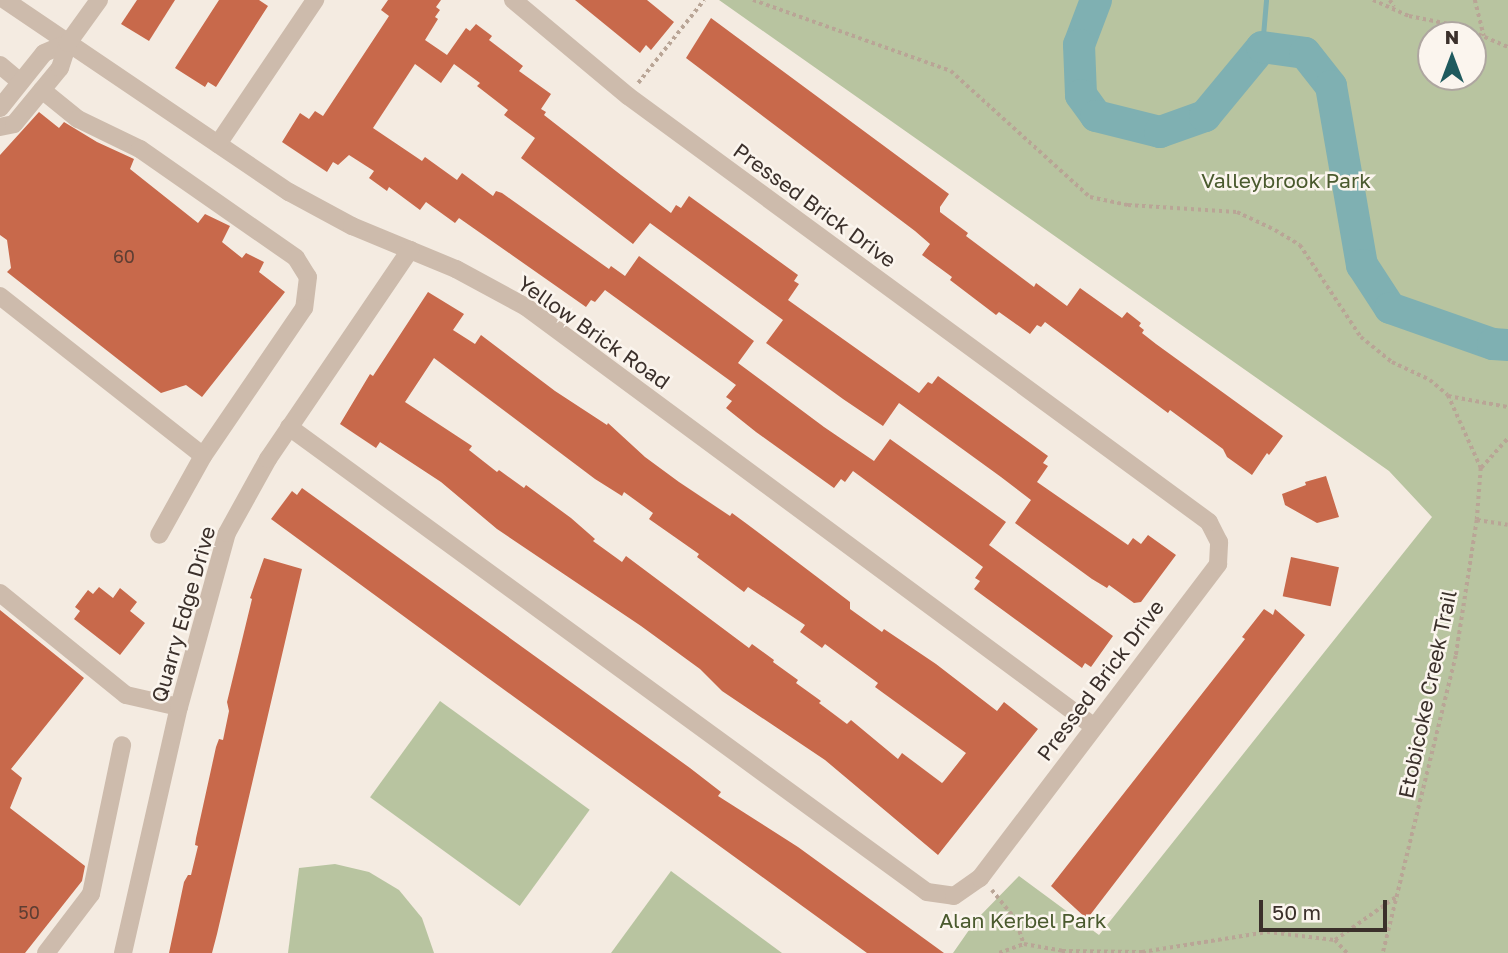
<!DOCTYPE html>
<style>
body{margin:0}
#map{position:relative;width:1508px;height:953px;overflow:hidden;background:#f4ebe1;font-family:"Golos Text",sans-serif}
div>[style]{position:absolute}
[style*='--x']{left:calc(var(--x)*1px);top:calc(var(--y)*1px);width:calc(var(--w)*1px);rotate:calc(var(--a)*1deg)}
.green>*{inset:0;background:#b8c4a0;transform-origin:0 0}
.stream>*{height:5px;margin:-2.5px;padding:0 2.5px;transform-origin:2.5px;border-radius:2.5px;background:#7fb0b2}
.river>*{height:32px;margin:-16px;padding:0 16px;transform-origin:16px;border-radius:16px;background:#7fb0b2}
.building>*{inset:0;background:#c8694b;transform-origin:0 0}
.path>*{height:3.5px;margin-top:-1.75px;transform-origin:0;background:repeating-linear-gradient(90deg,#b9a596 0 3.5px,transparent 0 7px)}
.minor>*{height:18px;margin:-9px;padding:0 9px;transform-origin:9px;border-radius:9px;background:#cdbbac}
span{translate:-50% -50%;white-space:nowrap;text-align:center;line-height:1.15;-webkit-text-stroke:5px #fbf5ee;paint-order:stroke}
.number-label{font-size:18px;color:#5e3e33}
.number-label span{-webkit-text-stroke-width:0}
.park-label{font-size:21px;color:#4a5a2e}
.street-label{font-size:21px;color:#3b302b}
.north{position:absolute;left:1417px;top:21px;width:70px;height:70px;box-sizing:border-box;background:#fbf5ee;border:2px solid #aea6a0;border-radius:50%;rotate:0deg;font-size:19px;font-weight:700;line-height:28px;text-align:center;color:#3b302b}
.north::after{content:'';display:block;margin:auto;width:24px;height:32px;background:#1f5a5e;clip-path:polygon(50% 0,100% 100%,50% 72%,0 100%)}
.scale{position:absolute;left:1259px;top:900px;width:128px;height:32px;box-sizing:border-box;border:4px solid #3b302b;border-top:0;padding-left:9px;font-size:21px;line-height:24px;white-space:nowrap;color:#3b302b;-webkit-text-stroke:5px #fbf5ee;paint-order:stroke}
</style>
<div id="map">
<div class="green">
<i style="clip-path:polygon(evenodd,719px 0,1508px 0,1508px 953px,953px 953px,976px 920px,1019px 876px,1099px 935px,1432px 517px,1389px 471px,719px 0,1431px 35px,1473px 35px,1473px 77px,1431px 77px,1431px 35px)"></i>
<i style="left:440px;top:701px;width:185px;height:119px;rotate:36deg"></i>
<i style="clip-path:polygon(335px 864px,369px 872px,399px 890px,422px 918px,434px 953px,288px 953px,299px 868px)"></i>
<i style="clip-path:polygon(671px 871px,782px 953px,611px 953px)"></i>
</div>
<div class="stream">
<i style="--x:1262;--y:47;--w:47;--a:-85.1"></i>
</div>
<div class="river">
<i style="--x:1096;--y:0;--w:48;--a:110.7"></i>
<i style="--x:1079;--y:45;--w:50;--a:87.7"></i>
<i style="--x:1081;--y:95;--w:26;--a:54"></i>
<i style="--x:1096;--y:116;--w:66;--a:14"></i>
<i style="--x:1160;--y:132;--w:48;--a:-19.6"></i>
<i style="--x:1205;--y:116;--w:89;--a:-50.4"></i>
<i style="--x:1262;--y:47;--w:43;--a:7.9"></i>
<i style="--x:1305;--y:53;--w:42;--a:51.8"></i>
<i style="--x:1331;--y:86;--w:182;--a:80.2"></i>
<i style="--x:1362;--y:265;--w:51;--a:56.9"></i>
<i style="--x:1390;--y:308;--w:109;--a:19.3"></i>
<i style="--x:1493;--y:344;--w:15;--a:4"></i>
</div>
<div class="building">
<i style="clip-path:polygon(137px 0,175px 0,149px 41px,121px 24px)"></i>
<i style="clip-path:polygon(219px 0,259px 0,268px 6px,216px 87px,208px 82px,205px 87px,175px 68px)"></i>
<i style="clip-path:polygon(388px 0,441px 0,436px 7px,440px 10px,435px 17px,438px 19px,425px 40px,447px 55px,466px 28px,470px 31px,476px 24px,492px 36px,489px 40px,523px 66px,519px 71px,551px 94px,541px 109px,546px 112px,544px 115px,621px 175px,671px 213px,676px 205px,681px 208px,689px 196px,798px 275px,794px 281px,799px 284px,788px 300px,919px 393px,928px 382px,932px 384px,938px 376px,1048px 456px,1043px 463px,1048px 466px,1037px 482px,1128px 545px,1133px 538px,1141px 544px,1148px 535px,1176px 555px,1141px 602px,1134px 603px,1109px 585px,1107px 588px,1092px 579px,1015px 523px,1031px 500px,1001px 477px,899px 403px,883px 426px,843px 399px,766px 343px,783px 320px,650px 223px,633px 244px,521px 158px,535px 138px,504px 115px,508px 110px,477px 86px,480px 83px,454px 64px,441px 83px,415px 64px,373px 128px,422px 161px,425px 157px,457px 180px,462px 173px,493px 196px,496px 191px,502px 193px,609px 269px,611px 266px,625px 276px,639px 256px,754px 341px,738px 363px,824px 427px,874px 461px,890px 439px,1006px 522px,989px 545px,1113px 636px,1091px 667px,1085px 663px,1082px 668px,974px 589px,980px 581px,975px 578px,983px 567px,853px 471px,845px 482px,841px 479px,834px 488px,756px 432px,726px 408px,732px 401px,726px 397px,736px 385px,605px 290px,595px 302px,591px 300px,586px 307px,459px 218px,455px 223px,426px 202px,420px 210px,389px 187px,387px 191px,369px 178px,374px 171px,349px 155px,338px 165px,333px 162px,327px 172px,282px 142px,300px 113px,309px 119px,315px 111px,323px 116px,389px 16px,381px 10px)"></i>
<i style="clip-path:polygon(575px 0,647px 0,674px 22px,651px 50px,646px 45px,640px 53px)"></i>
<i style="clip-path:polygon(711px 18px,949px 194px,940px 207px,940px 212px,968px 233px,966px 236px,1034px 287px,1036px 283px,1067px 306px,1080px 288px,1122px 318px,1127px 312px,1141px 323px,1139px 326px,1144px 330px,1142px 333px,1156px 344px,1283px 436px,1269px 455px,1267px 453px,1252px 475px,1227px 457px,1223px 449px,1170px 410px,1168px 413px,1045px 322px,1041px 327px,1037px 325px,1030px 334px,999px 312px,996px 315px,950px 280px,952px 277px,922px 255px,930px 244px,915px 231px,686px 58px)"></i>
<i style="clip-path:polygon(39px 112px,59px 128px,64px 122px,97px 142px,134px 159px,130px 169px,198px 223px,205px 214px,230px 226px,222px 242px,242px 258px,246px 253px,264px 262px,259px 272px,285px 292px,202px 397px,186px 385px,161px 393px,7px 272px,11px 268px,7px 240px,0 235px,0 155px)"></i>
<i style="clip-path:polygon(evenodd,428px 292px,464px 314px,453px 330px,475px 344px,481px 335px,555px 391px,607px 425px,608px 423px,645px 457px,679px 482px,730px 516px,732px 513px,747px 524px,850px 602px,850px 609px,882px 632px,884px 629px,936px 664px,997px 711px,1004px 702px,1038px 729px,938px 855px,825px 760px,722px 691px,700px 669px,641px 626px,497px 529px,441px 482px,380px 442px,376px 448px,340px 424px,370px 374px,373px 376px,428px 292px,434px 358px,595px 479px,622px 496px,624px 492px,653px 513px,649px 519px,699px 554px,697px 557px,744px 592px,748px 587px,805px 625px,800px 632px,822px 648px,825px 644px,878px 683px,875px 687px,966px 753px,944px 781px,942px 783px,902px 753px,898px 759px,851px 720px,847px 724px,819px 703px,821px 701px,796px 683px,798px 680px,773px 662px,774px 660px,752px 644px,749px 648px,626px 556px,622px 562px,593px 541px,595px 539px,571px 518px,526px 485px,524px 488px,499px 470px,497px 472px,469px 450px,472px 446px,405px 402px,434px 358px)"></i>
<i style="clip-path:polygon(1326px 476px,1339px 517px,1317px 523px,1285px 505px,1282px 494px,1306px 485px,1305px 482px)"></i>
<i style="clip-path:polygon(302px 488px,690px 768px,721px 792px,718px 796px,798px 847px,944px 953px,867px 953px,488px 678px,271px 519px,292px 491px,297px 495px)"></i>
<i style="left:1291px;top:557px;width:49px;height:40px;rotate:12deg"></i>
<i style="clip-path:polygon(264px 558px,302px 569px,217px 934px,212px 953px,169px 953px,184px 882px,188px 875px,191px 875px,198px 846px,195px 845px,196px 838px,216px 747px,219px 739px,223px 740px,229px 711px,227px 702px,252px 599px,250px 598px)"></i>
<i style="clip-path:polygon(99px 587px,113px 598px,120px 588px,137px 602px,130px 611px,145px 623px,120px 655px,74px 619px,80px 611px,75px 607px,88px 590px,93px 594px)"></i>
<i style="clip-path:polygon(1264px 609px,1273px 615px,1275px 609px,1305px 635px,1087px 919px,1051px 886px,1245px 639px,1242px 637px)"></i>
<i style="clip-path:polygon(0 610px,84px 678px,11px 769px,22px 778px,10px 808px,85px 866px,82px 881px,25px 953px,0 953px)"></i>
</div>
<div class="path">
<i style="--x:753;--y:0;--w:210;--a:19.7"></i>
<i style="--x:951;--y:71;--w:188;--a:42.2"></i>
<i style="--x:1090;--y:197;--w:39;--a:12"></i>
<i style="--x:1128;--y:205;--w:109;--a:3.7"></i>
<i style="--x:1237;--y:212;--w:42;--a:25.3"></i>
<i style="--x:1275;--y:230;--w:29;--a:31"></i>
<i style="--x:1300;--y:245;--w:110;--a:56.5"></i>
<i style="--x:1361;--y:337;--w:40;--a:39"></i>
<i style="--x:1392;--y:362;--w:42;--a:25.3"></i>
<i style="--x:1430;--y:380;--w:23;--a:40"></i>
<i style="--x:1448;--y:395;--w:80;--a:65.7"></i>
<i style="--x:1481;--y:468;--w:52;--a:94.4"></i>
<i style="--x:1477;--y:520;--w:138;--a:98.8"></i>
<i style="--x:1456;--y:656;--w:306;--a:103.8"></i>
<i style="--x:1373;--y:0;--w:39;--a:24"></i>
<i style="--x:1409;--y:16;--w:51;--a:11.3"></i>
<i style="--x:1459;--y:26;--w:53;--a:23.2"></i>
<i style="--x:1390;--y:0;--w:8;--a:60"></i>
<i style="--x:1475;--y:0;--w:37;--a:76"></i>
<i style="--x:638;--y:83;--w:106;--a:-51.5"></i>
<i style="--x:1448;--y:396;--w:61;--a:10.4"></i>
<i style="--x:1481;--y:468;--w:40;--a:-48"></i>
<i style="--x:1477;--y:520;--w:31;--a:9"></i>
<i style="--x:992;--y:890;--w:36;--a:51"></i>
<i style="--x:1015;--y:918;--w:28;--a:71"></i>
<i style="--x:1335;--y:940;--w:18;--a:47"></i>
<i style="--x:999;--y:953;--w:27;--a:-20"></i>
<i style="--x:1024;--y:944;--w:39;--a:10"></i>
<i style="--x:1062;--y:951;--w:80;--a:0.7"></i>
<i style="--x:1142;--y:952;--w:127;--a:-9.1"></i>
<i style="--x:1267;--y:932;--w:68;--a:6.7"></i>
<i style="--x:1335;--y:940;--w:75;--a:-35.2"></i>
</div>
<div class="minor">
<i style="--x:5;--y:0;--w:343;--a:34.1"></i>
<i style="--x:289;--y:192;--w:72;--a:28.4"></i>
<i style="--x:352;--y:226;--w:113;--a:22.5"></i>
<i style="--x:456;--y:269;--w:80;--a:28.5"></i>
<i style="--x:526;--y:307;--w:705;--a:36.46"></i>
<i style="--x:0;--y:65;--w:26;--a:40"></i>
<i style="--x:42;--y:90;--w:46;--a:38.9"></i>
<i style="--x:78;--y:119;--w:69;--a:25.8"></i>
<i style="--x:140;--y:149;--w:190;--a:34.9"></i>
<i style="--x:296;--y:258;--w:22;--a:58"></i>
<i style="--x:308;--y:277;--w:31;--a:97"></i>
<i style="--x:304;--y:308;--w:179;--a:124.3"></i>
<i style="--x:0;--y:108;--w:70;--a:-51.3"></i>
<i style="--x:44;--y:53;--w:26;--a:-23"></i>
<i style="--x:0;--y:127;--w:14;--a:-12"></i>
<i style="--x:14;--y:124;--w:72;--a:-50.6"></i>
<i style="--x:60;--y:68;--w:26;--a:-72"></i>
<i style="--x:68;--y:43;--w:53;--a:-54.2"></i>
<i style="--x:218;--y:144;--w:174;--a:-56"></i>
<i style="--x:0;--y:296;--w:258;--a:38.2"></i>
<i style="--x:203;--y:456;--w:90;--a:119.1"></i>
<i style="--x:289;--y:427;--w:789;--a:36.09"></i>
<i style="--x:927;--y:892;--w:27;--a:8"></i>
<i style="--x:954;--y:896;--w:32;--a:-35"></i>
<i style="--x:980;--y:878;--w:394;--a:-52.8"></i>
<i style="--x:1218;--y:564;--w:22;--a:-87"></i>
<i style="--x:1219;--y:542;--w:22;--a:-117"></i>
<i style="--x:1209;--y:522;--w:720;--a:-143.75"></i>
<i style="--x:628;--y:96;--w:150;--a:-140.1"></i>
<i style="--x:0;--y:593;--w:162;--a:39"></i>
<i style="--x:126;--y:695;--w:54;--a:12.8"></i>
<i style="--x:46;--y:953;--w:74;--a:-52.7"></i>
<i style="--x:91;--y:894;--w:152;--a:-78.2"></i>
<i style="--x:123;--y:953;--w:252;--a:-77.2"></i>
<i style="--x:179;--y:707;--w:180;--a:-74.6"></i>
<i style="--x:227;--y:533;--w:85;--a:-61"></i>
<i style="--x:268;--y:459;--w:253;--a:-55.8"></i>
</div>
<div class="number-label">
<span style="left:124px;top:256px">60</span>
<span style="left:29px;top:912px">50</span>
</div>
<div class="park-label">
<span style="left:1286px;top:180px">Valleybrook Park</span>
<span style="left:1023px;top:920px">Alan Kerbel Park</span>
</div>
<div class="street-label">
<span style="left:815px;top:205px;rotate:36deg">Pressed Brick Drive</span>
<span style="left:594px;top:332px;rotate:35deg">Yellow Brick Road</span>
<span style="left:183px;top:614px;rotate:-74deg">Quarry Edge Drive</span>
<span style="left:1100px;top:680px;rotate:-53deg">Pressed Brick Drive</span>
<span style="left:1427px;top:694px;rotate:-78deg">Etobicoke Creek Trail</span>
</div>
<div class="north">N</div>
<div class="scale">50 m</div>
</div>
